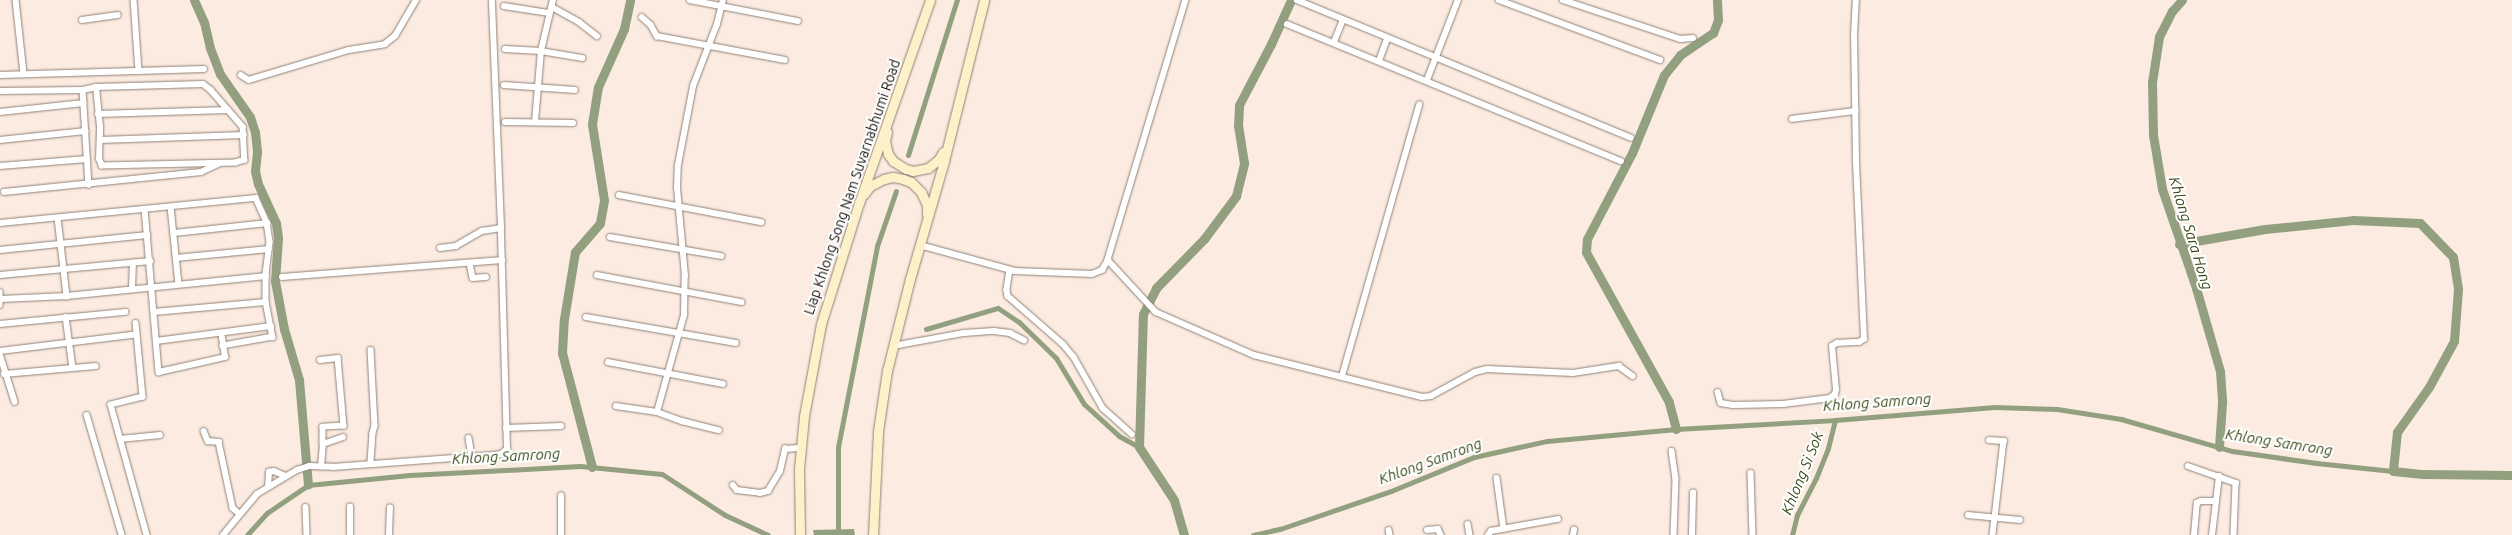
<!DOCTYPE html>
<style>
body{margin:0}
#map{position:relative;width:2512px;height:535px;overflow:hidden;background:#fbebe0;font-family:Ubuntu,sans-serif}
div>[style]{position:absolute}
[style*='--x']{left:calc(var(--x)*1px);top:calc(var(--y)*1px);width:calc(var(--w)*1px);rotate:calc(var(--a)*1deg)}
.water>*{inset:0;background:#93a080}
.canal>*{height:5px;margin:-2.5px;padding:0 2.5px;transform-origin:2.5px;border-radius:2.5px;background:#93a080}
.river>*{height:9px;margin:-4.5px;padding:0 4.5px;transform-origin:4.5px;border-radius:4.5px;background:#93a080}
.roads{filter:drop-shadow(0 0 1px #8f8177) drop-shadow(0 0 1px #8f8177)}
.minor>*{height:5.5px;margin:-2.75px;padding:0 2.75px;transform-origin:2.75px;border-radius:2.75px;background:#fff}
.secondary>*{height:9px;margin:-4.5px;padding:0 4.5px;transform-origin:4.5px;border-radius:4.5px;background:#fdf1ca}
span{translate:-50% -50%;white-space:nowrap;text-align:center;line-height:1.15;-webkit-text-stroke:4px #fff;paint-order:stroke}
.street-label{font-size:14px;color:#14100c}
.water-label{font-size:15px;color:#3a4b18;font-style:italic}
</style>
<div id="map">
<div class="water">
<i style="clip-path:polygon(854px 529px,855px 535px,814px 535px,813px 530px)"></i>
</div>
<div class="canal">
<i style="--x:908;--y:155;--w:163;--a:-72.5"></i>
<i style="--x:926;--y:329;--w:75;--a:-16.3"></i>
<i style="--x:998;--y:308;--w:25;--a:34"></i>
<i style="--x:1019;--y:322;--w:52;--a:44.2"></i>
<i style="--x:1056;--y:358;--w:54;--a:58.7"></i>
<i style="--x:1084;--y:404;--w:47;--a:42.4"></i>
<i style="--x:1119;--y:436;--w:23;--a:29"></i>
<i style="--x:247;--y:535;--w:30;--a:-48"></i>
<i style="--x:267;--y:513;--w:50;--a:-34.3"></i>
<i style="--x:308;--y:485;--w:102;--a:-5.6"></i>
<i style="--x:410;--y:475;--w:170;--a:-3"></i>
<i style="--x:580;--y:466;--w:82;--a:5.6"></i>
<i style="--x:662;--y:474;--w:75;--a:33.1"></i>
<i style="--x:725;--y:515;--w:47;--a:24.9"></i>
<i style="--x:838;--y:535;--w:88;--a:-90"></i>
<i style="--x:838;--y:447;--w:205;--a:-79"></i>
<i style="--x:877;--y:246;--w:58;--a:-70.9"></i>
<i style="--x:1253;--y:535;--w:28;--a:-13"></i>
<i style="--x:1280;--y:529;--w:117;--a:-18.9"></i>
<i style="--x:1391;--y:491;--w:90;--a:-22.3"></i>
<i style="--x:1474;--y:457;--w:75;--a:-12.4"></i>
<i style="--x:1547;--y:441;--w:130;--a:-5.3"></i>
<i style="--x:1676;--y:429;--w:159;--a:-3.2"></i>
<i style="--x:1835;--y:420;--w:160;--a:-4.7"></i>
<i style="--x:1994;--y:407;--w:63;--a:1.8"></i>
<i style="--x:2057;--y:409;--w:65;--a:8.9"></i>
<i style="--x:2121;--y:419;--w:116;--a:16.1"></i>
<i style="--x:2232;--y:451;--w:85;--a:8.1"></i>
<i style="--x:2316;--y:463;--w:77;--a:5.9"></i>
<i style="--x:1792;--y:535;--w:21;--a:-76"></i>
<i style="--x:1797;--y:515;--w:42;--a:-62.8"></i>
<i style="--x:1816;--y:478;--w:32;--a:-68"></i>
<i style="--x:1828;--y:448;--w:29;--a:-76"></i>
</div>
<div class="river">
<i style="--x:194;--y:0;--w:24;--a:66"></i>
<i style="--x:204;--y:22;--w:27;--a:77"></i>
<i style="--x:210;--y:48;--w:28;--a:69"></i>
<i style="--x:220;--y:74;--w:52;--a:55.1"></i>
<i style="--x:250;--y:117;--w:16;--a:72"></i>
<i style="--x:255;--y:132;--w:20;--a:84"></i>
<i style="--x:257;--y:152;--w:19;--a:96"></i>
<i style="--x:255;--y:171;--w:13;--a:77"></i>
<i style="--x:258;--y:184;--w:43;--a:65.2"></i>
<i style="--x:276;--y:223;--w:15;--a:82"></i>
<i style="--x:278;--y:238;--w:43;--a:94"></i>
<i style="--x:275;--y:281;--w:49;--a:79.4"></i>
<i style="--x:284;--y:329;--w:53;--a:73.6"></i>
<i style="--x:299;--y:380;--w:105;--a:85.1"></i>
<i style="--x:2182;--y:0;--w:15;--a:132"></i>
<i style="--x:2172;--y:11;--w:29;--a:117"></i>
<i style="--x:2159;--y:37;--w:46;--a:98.8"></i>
<i style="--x:2152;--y:82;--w:53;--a:88.9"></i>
<i style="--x:2153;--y:135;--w:55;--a:80.5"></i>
<i style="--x:2162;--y:189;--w:105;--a:71"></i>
<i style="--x:2196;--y:288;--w:86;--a:73.9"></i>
<i style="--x:2220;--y:371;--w:32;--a:86"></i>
<i style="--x:2222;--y:403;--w:44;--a:93.9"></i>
<i style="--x:2179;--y:244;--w:87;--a:-9.9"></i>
<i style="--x:2265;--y:229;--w:88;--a:-5.8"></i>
<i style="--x:2353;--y:220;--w:67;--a:2.6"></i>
<i style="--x:2420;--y:223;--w:47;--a:45.9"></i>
<i style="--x:2453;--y:257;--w:32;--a:81"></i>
<i style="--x:2458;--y:289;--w:52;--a:94.4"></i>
<i style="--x:2454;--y:341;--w:52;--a:118.5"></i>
<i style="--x:2429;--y:387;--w:55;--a:125.4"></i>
<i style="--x:2397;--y:432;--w:39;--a:96"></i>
<i style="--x:2393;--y:471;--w:30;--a:6"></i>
<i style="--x:2423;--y:474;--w:89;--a:0.6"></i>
<i style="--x:1676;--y:429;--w:28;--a:-105"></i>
<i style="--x:1669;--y:402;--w:171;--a:-119"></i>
<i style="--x:1586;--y:252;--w:13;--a:-86"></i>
<i style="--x:1587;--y:239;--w:97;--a:-62.4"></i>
<i style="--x:1632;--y:153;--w:84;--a:-67.7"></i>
<i style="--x:1664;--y:75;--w:26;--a:-51"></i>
<i style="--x:1680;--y:55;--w:40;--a:-34"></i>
<i style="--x:1713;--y:33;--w:14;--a:-69"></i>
<i style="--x:1718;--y:20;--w:20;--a:-93"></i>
<i style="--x:592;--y:467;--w:118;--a:-104.7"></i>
<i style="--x:562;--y:353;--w:34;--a:-87"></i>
<i style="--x:564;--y:319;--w:68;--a:-80.7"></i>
<i style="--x:575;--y:252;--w:38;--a:-49"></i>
<i style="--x:600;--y:223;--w:23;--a:-80"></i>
<i style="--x:604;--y:200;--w:77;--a:-99"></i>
<i style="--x:592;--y:124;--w:37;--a:-81"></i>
<i style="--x:598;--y:87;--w:64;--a:-65.9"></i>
<i style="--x:624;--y:29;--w:30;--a:-78"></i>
<i style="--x:1184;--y:535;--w:36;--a:-106"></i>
<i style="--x:1174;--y:500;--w:64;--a:-123.4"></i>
<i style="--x:1139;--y:447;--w:133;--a:-88.3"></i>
<i style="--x:1143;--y:314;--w:29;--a:-63"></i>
<i style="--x:1156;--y:288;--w:69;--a:-45.6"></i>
<i style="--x:1204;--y:239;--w:54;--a:-53.3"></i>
<i style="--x:1236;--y:196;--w:34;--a:-76"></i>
<i style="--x:1244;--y:163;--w:37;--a:-99"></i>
<i style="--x:1238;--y:126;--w:21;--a:-87"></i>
<i style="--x:1239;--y:105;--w:69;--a:-62.3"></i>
<i style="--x:1271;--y:44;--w:48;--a:-65.6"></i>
</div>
<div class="roads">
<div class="minor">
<i style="--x:16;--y:0;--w:74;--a:83.8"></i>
<i style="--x:134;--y:0;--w:71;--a:86"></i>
<i style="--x:690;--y:0;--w:110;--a:11"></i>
<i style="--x:1186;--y:0;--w:271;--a:106.7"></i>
<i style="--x:1108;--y:260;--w:71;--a:47.3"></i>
<i style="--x:1156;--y:312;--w:107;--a:23.7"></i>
<i style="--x:1254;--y:355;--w:173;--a:14"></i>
<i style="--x:1422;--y:397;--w:9;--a:-6"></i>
<i style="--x:1431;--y:396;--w:50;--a:-28.6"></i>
<i style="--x:1475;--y:372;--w:12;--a:-14"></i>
<i style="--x:1487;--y:369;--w:86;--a:2.7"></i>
<i style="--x:1573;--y:373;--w:47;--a:-8.7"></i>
<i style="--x:1619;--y:366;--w:17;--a:36"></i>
<i style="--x:1297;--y:0;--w:361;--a:22.4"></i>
<i style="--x:1499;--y:0;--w:172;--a:20.4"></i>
<i style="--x:1563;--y:0;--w:123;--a:18.4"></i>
<i style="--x:1680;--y:39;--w:13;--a:-4"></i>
<i style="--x:504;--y:6;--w:46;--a:8.8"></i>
<i style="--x:552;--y:7;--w:31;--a:29"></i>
<i style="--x:579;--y:22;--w:23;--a:38"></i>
<i style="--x:642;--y:17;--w:12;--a:42"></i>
<i style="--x:651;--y:25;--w:13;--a:61"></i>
<i style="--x:657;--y:36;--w:130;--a:10.6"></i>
<i style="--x:82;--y:20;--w:36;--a:-8"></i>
<i style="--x:1287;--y:24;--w:361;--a:22.3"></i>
<i style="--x:1334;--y:42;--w:24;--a:-68"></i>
<i style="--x:505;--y:49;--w:36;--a:3"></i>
<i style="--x:541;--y:51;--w:42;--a:9.7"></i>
<i style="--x:1379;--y:61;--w:23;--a:-70"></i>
<i style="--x:0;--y:75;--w:204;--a:-1.7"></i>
<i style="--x:241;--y:75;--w:9;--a:32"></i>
<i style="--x:249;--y:80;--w:104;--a:-16.7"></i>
<i style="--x:349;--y:50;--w:36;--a:-9"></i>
<i style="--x:385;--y:44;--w:13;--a:-39"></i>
<i style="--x:395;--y:36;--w:42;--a:-59.7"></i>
<i style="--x:1427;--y:80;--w:86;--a:-68.8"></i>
<i style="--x:504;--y:85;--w:71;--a:4"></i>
<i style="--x:83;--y:90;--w:95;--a:86.4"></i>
<i style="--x:0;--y:91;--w:83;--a:-0.7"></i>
<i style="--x:83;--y:90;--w:13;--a:-13"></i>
<i style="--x:96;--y:87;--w:107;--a:-1.6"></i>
<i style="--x:203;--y:84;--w:10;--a:37"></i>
<i style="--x:211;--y:90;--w:49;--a:49.1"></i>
<i style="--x:243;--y:127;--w:33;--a:87"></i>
<i style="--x:245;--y:160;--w:9;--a:162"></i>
<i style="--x:236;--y:163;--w:134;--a:178.7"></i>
<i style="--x:102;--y:166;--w:8;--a:-113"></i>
<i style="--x:99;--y:159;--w:32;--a:-88"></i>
<i style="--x:100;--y:127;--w:40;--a:-95.7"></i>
<i style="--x:0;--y:112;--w:84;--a:-6.1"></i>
<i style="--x:98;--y:114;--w:130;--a:-1.8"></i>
<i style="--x:1792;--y:119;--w:64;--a:-7.2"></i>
<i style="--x:505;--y:122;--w:68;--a:0.8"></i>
<i style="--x:535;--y:122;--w:71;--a:-85.2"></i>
<i style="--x:541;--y:51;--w:52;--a:-76.8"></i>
<i style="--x:0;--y:140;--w:86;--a:-6"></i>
<i style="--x:100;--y:140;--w:144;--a:-2"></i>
<i style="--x:0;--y:166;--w:87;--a:-4.6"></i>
<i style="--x:4;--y:192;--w:198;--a:-5.8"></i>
<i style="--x:201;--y:172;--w:19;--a:-25"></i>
<i style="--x:619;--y:195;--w:145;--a:10.8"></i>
<i style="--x:171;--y:207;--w:77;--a:84.1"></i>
<i style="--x:145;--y:209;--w:164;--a:85.1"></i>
<i style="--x:159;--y:372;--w:68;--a:-12.8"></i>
<i style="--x:225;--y:357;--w:24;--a:-99"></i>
<i style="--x:58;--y:218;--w:79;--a:83.4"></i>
<i style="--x:67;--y:296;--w:200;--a:-5.7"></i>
<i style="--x:0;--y:223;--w:257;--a:-5.6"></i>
<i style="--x:256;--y:198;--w:27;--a:66"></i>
<i style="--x:267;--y:223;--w:19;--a:81"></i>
<i style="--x:270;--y:242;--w:34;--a:97"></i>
<i style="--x:266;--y:276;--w:26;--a:90"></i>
<i style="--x:266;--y:302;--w:36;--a:79"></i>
<i style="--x:273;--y:337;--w:51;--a:169.8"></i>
<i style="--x:174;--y:233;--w:94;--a:-6.1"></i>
<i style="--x:610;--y:237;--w:113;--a:9.7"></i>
<i style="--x:920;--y:245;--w:98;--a:15.3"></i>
<i style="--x:1015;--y:271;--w:77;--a:2.2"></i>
<i style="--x:1092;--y:274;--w:11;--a:-22"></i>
<i style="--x:1102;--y:270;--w:12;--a:-59"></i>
<i style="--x:440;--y:248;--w:16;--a:-7"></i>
<i style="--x:456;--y:246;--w:30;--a:-30"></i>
<i style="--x:482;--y:231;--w:19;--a:-9"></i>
<i style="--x:0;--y:250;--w:148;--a:-5.8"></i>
<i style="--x:176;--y:258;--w:93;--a:-5.5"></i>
<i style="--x:470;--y:263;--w:15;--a:79"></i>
<i style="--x:473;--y:278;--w:13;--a:-4"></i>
<i style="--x:1010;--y:270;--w:20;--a:99"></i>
<i style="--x:1007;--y:290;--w:6;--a:81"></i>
<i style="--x:1008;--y:296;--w:73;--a:41.1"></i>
<i style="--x:1063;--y:344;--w:17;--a:50"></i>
<i style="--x:1074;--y:357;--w:59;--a:60.4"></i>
<i style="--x:1103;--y:408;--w:39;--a:42"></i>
<i style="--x:0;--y:275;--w:151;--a:-5.3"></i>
<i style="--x:597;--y:275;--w:147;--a:10.6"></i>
<i style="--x:282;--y:277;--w:221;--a:-4.4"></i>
<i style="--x:132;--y:289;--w:26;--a:-88"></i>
<i style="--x:0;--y:292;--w:13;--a:90"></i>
<i style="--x:1;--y:299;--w:66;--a:-2.6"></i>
<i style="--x:154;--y:312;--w:112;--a:-5.1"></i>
<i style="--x:66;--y:317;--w:51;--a:82.2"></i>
<i style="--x:586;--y:317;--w:152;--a:9.8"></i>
<i style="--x:136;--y:323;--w:74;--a:84.6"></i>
<i style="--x:143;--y:397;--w:33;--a:166"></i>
<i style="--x:111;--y:405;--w:135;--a:74.5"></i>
<i style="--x:0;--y:324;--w:126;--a:-5.5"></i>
<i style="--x:156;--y:341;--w:116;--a:-7.4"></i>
<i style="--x:893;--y:346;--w:72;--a:-10.4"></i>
<i style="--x:964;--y:333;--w:30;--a:-4"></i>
<i style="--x:994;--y:331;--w:16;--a:7"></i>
<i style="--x:1010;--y:333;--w:16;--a:27"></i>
<i style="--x:371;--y:350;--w:76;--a:87"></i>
<i style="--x:375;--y:426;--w:7;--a:106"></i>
<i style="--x:373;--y:433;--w:31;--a:94"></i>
<i style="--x:0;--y:351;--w:134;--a:-6.9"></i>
<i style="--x:0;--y:354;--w:50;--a:72.6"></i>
<i style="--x:320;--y:360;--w:18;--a:-6"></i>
<i style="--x:338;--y:358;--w:68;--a:85"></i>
<i style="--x:344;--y:426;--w:21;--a:177"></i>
<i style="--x:323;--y:427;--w:17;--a:90"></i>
<i style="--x:608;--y:362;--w:117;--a:10.8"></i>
<i style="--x:4;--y:374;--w:92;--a:-5"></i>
<i style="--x:1342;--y:376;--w:282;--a:-74.1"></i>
<i style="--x:1718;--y:392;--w:11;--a:75"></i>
<i style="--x:1721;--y:403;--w:12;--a:9"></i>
<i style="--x:1733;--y:405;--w:50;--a:-1.1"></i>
<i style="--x:1783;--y:404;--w:47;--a:-7.3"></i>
<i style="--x:1830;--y:398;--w:6;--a:-39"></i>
<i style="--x:1835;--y:394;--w:4;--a:-76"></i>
<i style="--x:1836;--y:390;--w:44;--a:-95.2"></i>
<i style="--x:1832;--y:346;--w:6;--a:-31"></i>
<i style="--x:1837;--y:343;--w:22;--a:-3"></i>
<i style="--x:1859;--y:342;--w:6;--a:-31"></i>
<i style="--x:1864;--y:339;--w:178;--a:-92.6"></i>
<i style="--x:1856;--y:161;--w:126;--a:-90.9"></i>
<i style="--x:1854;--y:35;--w:35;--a:-87"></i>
<i style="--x:616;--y:406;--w:41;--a:8.3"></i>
<i style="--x:657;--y:412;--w:27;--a:20"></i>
<i style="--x:682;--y:421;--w:38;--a:14"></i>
<i style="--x:657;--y:412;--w:101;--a:-74.4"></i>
<i style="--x:684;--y:315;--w:39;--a:-89"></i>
<i style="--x:685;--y:276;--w:88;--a:-95.2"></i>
<i style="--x:677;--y:188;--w:23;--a:-88"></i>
<i style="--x:678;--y:165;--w:80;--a:-79.2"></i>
<i style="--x:693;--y:86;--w:66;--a:-68.8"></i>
<i style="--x:717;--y:24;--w:25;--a:-76"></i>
<i style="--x:87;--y:415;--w:125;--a:73.7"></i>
<i style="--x:506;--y:428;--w:55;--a:-2.1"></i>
<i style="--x:204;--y:431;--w:11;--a:68"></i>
<i style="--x:208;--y:441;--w:11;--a:5"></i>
<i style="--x:219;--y:442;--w:67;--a:78"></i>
<i style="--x:233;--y:508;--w:9;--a:41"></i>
<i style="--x:469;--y:438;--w:19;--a:81"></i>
<i style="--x:120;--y:439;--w:40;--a:-5.7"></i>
<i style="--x:1989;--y:440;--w:15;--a:4"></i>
<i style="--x:2004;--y:441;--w:95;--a:96.7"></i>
<i style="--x:1672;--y:451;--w:28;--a:82"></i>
<i style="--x:1676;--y:479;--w:56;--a:92"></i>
<i style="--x:2188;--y:466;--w:51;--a:19.5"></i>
<i style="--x:2236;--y:483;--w:52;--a:92.2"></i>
<i style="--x:321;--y:467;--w:23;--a:-85"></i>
<i style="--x:323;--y:444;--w:21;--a:-19"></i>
<i style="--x:1751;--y:473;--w:62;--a:88.2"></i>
<i style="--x:1497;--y:478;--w:51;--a:82.2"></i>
<i style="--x:733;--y:485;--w:6;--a:51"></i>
<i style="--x:737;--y:490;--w:23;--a:7"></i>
<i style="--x:760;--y:493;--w:8;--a:-14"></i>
<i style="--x:768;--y:491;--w:23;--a:-59"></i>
<i style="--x:780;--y:471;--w:23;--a:-77"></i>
<i style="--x:785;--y:449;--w:16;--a:-4"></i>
<i style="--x:268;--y:487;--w:15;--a:-86"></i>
<i style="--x:269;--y:472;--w:5;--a:-11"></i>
<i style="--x:274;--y:471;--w:13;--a:23"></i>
<i style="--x:306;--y:507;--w:28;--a:88"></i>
<i style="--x:1968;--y:515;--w:52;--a:5.5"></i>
<i style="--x:1468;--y:524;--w:11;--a:80"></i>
<i style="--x:1389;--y:530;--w:5;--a:79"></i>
<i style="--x:1427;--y:530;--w:11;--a:-5"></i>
<i style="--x:1438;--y:529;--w:7;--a:63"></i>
<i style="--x:223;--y:535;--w:53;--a:-50.3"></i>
<i style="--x:257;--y:494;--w:47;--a:-31"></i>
<i style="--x:297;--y:470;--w:13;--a:-18"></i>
<i style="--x:309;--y:466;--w:24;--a:2"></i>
<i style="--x:333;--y:467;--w:161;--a:-4.3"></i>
<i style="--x:494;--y:455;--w:7;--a:-8"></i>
<i style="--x:501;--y:454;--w:8;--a:-40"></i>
<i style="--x:507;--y:449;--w:221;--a:-91.6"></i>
<i style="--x:501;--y:228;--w:228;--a:-92.3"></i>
<i style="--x:350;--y:535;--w:28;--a:-90"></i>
<i style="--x:389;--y:535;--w:27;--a:-88"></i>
<i style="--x:561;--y:535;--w:39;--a:-90"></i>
<i style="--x:1488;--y:535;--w:5;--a:-53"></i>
<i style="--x:1491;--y:531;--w:68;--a:-10.2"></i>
<i style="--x:1573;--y:535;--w:5;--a:-79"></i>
<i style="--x:1692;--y:535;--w:42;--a:-88.6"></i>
<i style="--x:2194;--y:535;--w:32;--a:-85"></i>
<i style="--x:2197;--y:503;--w:4;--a:-27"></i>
<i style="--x:2201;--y:501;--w:15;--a:0"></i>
<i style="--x:2212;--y:535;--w:59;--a:-83.2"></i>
</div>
<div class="secondary">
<i style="--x:887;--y:132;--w:9;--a:103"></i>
<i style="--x:885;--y:141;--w:13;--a:77"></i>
<i style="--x:888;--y:154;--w:9;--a:54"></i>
<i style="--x:893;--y:161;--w:15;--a:32"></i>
<i style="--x:906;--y:169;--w:7;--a:16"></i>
<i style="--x:913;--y:171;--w:15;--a:-11"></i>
<i style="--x:928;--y:168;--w:14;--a:-39"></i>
<i style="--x:939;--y:159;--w:8;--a:-60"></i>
<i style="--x:864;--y:194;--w:10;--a:-53"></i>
<i style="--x:870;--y:186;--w:16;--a:-27"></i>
<i style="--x:884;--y:179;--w:9;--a:-13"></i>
<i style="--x:893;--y:177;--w:10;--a:11"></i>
<i style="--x:903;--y:179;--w:9;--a:21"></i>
<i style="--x:911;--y:182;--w:14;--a:45"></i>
<i style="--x:921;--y:192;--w:14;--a:65"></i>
<i style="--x:927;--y:205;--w:9;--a:90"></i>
<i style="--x:800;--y:535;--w:66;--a:-90.9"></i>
<i style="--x:799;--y:469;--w:53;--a:-84.6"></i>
<i style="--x:804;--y:416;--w:94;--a:-79.5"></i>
<i style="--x:821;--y:324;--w:127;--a:-72.6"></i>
<i style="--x:859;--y:203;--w:215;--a:-70.7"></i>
<i style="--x:873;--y:535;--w:104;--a:-87.2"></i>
<i style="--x:878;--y:431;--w:61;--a:-81.5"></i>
<i style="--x:887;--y:371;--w:95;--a:-76"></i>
<i style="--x:910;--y:279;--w:123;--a:-73.9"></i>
<i style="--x:944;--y:161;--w:166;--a:-76"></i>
</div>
</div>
<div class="street-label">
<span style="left:852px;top:187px;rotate:-71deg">Liap Khlong Song Nam Suvarnabhumi Road</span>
</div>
<div class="water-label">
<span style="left:2191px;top:233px;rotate:73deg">Khlong Sara Hong</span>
<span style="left:1877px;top:402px;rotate:-4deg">Khlong Samrong</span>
<span style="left:2279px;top:442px;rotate:9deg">Khlong Samrong</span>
<span style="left:506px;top:456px;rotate:-3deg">Khlong Samrong</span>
<span style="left:1430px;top:461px;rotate:-20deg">Khlong Samrong</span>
<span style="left:1802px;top:473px;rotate:-68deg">Khlong Si Sok</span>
</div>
</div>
